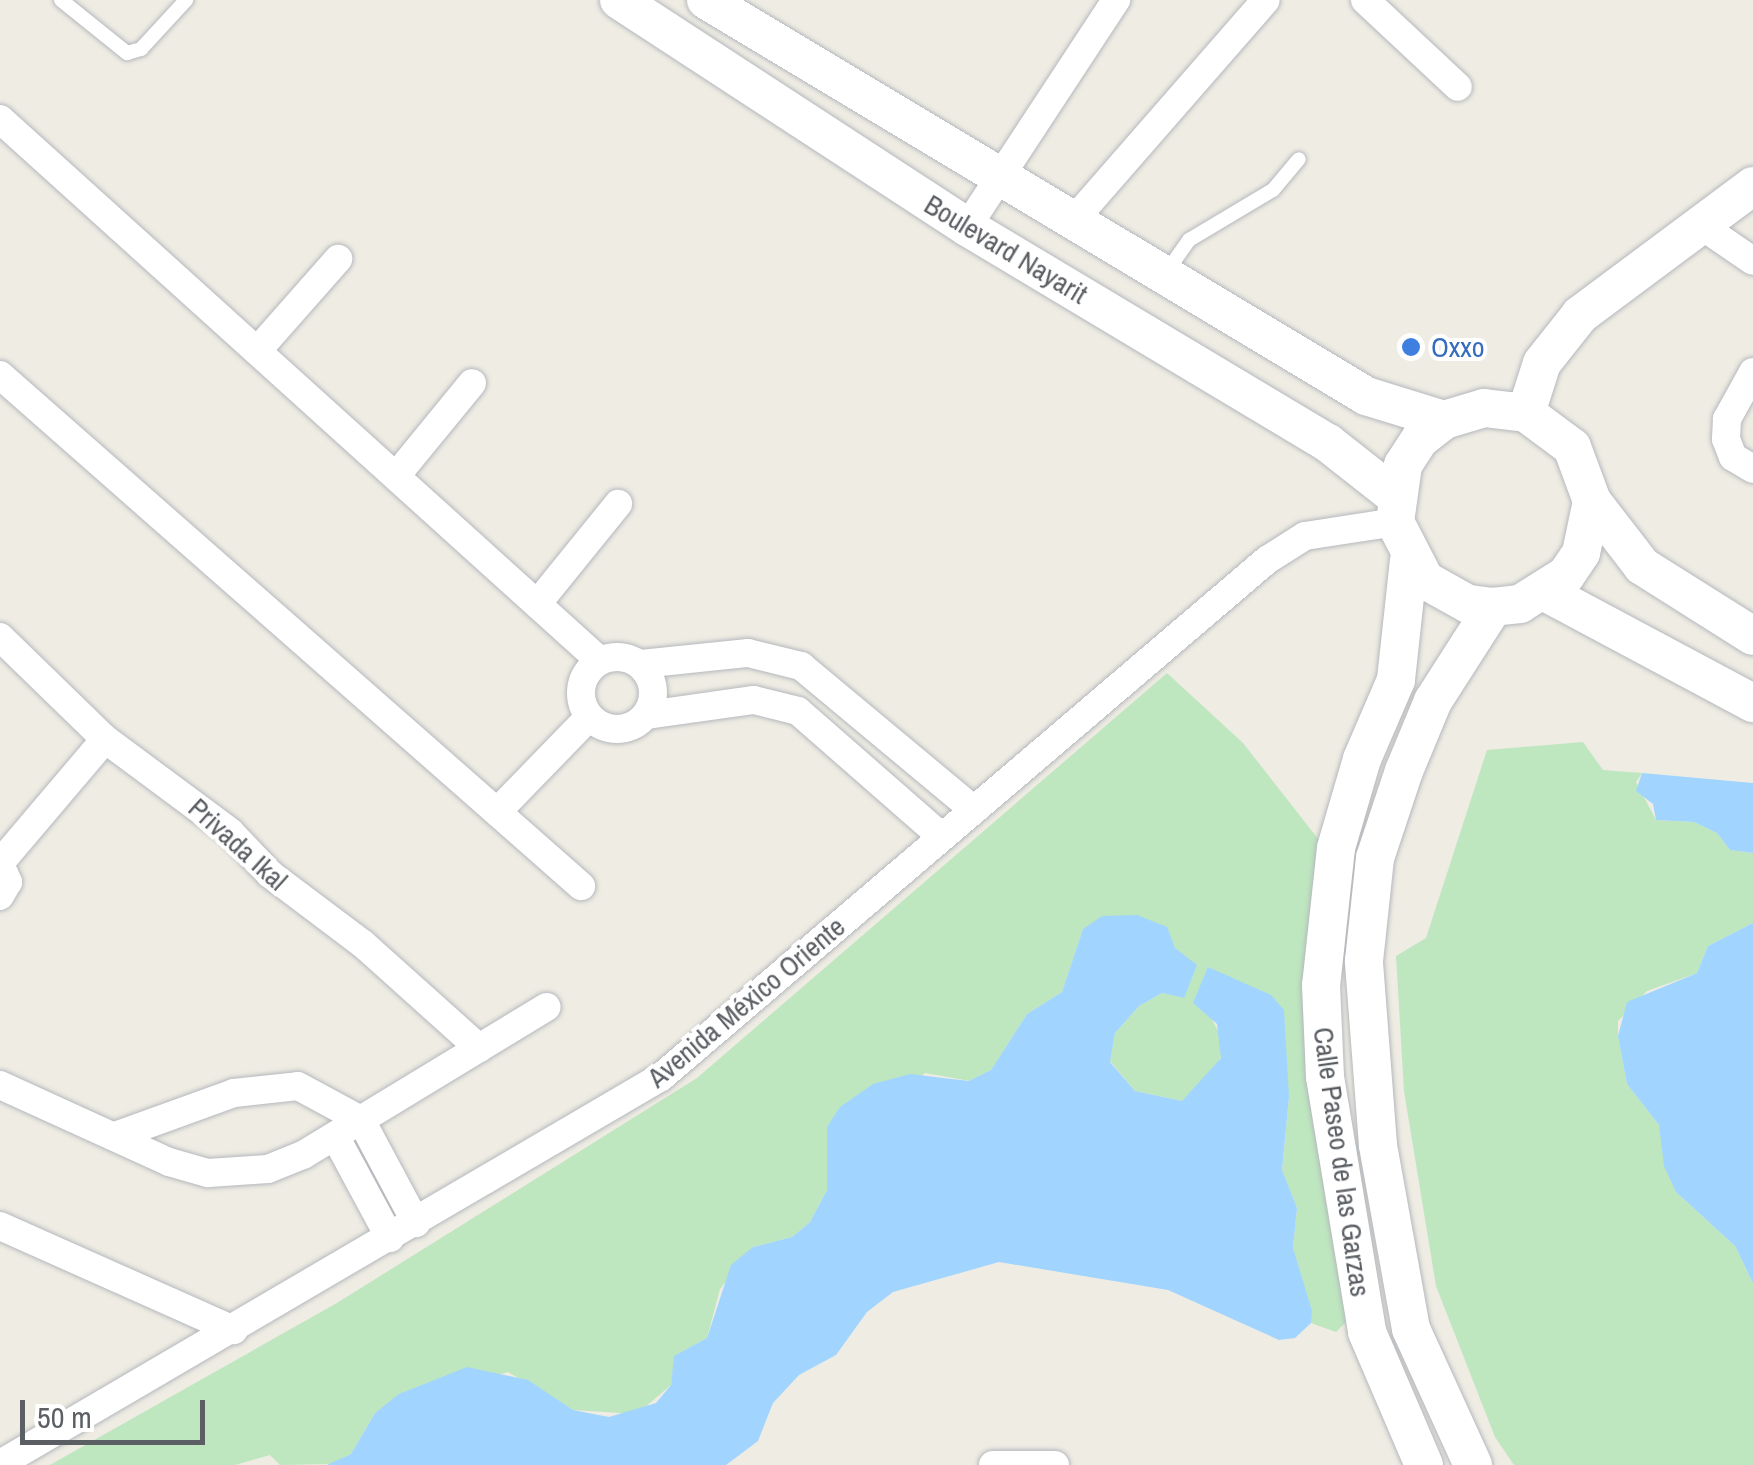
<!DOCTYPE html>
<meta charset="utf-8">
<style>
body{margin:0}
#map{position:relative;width:1753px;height:1465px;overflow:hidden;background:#eeece3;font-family:"Archivo Narrow",sans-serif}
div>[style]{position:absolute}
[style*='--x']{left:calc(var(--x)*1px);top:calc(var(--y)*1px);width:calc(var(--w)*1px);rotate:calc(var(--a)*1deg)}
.green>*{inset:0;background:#bee6bf}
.water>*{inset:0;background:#a1d5ff}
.roads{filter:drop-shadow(0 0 2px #b5b8bd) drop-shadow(0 0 2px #b5b8bd)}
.lane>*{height:14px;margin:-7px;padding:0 7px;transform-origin:7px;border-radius:7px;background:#fff}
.street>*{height:28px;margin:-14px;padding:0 14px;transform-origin:14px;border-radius:14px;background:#fff}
.street>.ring{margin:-14px;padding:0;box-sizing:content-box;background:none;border:28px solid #fff;border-radius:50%}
.secondary>*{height:38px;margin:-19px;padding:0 19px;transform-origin:19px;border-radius:19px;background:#fff}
.dots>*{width:28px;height:28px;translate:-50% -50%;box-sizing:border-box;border:5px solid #fff;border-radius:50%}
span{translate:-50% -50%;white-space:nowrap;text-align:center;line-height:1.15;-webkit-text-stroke:8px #fff;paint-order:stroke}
.street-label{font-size:28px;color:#5b5f64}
.shop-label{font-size:28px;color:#366cbe}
.left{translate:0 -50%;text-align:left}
.scale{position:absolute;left:20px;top:1400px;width:185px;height:45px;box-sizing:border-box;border:5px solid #5b5f64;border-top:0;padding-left:12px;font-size:30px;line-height:35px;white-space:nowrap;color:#5b5f64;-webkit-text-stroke:8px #fff;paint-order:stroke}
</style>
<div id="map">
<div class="green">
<i style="clip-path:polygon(1167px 673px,1243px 743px,1326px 849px,1321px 1149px,1346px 1322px,1336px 1332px,1311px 1323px,1293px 1248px,1297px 1208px,1282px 1171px,1289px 1097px,1236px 981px,1208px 967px,1208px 1012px,1224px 1042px,1221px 1057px,1202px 1085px,1182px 1101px,1135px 1091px,1110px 1061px,1115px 1033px,1139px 1006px,1162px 993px,1184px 998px,1083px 929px,1062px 992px,1027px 1014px,991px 1070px,970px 1081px,925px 1073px,829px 1163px,827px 1190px,810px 1222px,792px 1237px,753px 1247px,720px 1289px,707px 1338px,675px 1356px,671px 1385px,637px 1414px,573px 1410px,508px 1372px,375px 1413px,351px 1454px,331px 1464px,280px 1465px,270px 1455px,235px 1465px,50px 1465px,337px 1303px,697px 1078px)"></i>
<i style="clip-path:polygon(1583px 742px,1603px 770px,1642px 773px,1636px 782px,1656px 820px,1694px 822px,1717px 833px,1730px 850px,1753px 853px,1753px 923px,1708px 946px,1697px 973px,1647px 991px,1618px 1021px,1618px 1036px,1627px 1084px,1659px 1125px,1676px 1192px,1735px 1246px,1753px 1283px,1753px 1465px,1514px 1465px,1495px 1437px,1436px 1286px,1404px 1091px,1396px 956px,1426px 938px,1487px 750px)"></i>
</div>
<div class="water">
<i style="clip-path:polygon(1642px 773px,1753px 783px,1753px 853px,1730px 850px,1717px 833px,1694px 822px,1656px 820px,1653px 804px,1636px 791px)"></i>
<i style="clip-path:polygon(1137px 915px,1167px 927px,1175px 948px,1197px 965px,1184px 998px,1162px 993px,1139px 1006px,1115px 1033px,1110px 1062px,1135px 1091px,1182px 1101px,1221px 1058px,1217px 1024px,1193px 1003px,1208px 967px,1271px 995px,1284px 1010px,1289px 1097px,1282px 1170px,1297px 1208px,1293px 1248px,1312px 1311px,1311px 1323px,1295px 1338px,1279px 1340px,1168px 1290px,999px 1262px,893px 1292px,867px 1312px,836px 1355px,799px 1375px,773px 1403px,758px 1441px,726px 1465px,327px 1465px,351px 1454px,375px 1413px,399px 1394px,467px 1367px,528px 1380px,573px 1410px,609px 1417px,656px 1403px,671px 1385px,674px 1356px,707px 1338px,731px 1265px,753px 1247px,792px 1237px,810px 1222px,827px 1190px,827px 1127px,840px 1107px,873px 1084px,910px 1074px,969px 1081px,991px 1070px,1027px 1014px,1062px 992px,1083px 929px,1102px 916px)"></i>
<i style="clip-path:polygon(1753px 923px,1753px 1283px,1735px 1246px,1676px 1192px,1664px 1166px,1659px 1125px,1627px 1084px,1618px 1036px,1627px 1002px,1697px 973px,1708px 946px)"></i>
</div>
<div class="roads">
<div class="lane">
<i style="--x:61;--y:0;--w:85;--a:38.8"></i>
<i style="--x:127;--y:53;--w:15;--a:-16"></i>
<i style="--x:141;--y:49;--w:67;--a:-47.4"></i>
<i style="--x:1165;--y:274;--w:42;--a:-54.8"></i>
<i style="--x:1189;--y:240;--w:98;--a:-30.8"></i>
<i style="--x:1273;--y:190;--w:40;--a:-50"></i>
</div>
<div class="street">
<i style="--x:1365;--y:0;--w:127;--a:43.1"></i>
<i style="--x:0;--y:119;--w:807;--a:42.09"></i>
<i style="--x:1073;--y:221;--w:293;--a:-48.9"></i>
<i style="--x:1699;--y:224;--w:65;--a:34.4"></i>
<i style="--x:967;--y:227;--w:272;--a:-56.7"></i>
<i style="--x:257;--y:351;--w:123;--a:-48.6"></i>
<i style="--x:1753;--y:372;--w:54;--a:119"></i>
<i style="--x:1727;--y:419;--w:20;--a:93"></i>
<i style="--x:1726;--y:439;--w:19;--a:69"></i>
<i style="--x:1733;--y:457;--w:23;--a:31"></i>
<i style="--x:0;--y:375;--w:774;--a:41.33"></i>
<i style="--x:396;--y:476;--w:120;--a:-50.7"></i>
<i style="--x:537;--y:604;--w:129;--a:-51"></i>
<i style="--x:0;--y:637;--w:146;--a:44.2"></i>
<i style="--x:105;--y:739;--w:156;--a:36.6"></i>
<i style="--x:230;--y:832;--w:58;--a:46.4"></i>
<i style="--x:270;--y:874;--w:116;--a:37"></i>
<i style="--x:363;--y:944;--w:156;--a:41.9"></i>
<i class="ring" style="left:581px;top:657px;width:44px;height:44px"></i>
<i style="--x:641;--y:664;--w:108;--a:-5.9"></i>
<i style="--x:748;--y:653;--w:55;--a:13.8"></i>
<i style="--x:801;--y:666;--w:225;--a:39.8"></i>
<i style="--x:647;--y:715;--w:108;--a:-8"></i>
<i style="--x:754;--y:700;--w:45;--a:14"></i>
<i style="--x:798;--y:711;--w:191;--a:41.2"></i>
<i style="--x:497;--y:812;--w:132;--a:-45.9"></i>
<i style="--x:0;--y:863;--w:162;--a:-49.7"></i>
<i style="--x:0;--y:864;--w:20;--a:66"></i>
<i style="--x:8;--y:882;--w:16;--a:120"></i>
<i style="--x:0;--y:1085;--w:186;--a:24.5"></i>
<i style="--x:169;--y:1162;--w:41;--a:15.8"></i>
<i style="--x:208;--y:1173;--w:60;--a:-3.8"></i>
<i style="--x:268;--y:1169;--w:38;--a:-22"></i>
<i style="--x:303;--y:1155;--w:285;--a:-31.3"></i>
<i style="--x:118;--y:1135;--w:123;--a:-19.9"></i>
<i style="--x:234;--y:1093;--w:64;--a:-6.2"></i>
<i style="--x:298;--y:1086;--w:72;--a:28.4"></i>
<i style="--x:361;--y:1120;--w:117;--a:61.9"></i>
<i style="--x:335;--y:1136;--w:116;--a:61.7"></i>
<i style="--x:0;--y:1226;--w:256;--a:24"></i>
<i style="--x:0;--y:1464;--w:766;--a:-30.35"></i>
<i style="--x:661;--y:1077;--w:797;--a:-40.47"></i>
<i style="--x:1267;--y:560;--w:45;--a:-32.3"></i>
<i style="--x:1305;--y:536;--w:91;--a:-8.8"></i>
<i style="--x:993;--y:1465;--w:62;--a:0"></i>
</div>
<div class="secondary">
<i style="--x:619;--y:0;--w:415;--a:33.1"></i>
<i style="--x:967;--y:227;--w:421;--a:30.9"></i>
<i style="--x:1328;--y:443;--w:84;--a:38.2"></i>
<i style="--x:706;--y:0;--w:770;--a:30.96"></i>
<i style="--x:1366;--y:396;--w:82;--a:17.1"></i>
<i style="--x:1526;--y:413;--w:52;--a:-72.3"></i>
<i style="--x:1542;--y:363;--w:61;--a:-51.6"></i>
<i style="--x:1580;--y:315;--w:216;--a:-36.7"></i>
<i style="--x:1592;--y:501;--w:53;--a:101.9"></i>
<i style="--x:1581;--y:553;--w:27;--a:124"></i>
<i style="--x:1566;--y:575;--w:54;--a:147.8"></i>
<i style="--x:1520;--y:604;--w:27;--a:174"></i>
<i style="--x:1493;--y:607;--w:25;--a:-173"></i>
<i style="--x:1468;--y:604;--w:49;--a:-150.8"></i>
<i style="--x:1425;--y:580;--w:65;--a:-117.3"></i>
<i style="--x:1395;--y:522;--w:58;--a:-82"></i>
<i style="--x:1403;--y:465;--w:31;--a:-57"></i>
<i style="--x:1420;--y:439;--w:31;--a:-38"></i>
<i style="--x:1444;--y:420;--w:42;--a:-16.7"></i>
<i style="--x:1484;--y:408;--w:42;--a:6.8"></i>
<i style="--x:1526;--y:413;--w:57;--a:36.5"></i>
<i style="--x:1572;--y:447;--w:58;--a:69.7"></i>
<i style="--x:1592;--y:501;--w:82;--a:52.4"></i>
<i style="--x:1642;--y:566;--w:131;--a:32.2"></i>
<i style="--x:1409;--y:560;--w:121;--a:96.2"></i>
<i style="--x:1396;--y:680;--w:86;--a:113.3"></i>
<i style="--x:1362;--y:759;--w:93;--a:106.3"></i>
<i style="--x:1336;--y:848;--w:138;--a:96.2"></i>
<i style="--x:1321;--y:985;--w:92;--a:87.5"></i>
<i style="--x:1325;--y:1077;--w:258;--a:80.6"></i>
<i style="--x:1367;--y:1332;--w:145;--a:66.8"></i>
<i style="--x:1545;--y:592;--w:236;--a:28.1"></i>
<i style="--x:1473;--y:1465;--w:149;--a:-114.5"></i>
<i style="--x:1411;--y:1329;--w:187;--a:-100.2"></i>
<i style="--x:1378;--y:1145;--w:185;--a:-94.4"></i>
<i style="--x:1364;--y:961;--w:104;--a:-83.9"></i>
<i style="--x:1375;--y:858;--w:92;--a:-71.6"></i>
<i style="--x:1404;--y:771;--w:76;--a:-67.5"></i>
<i style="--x:1433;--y:701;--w:112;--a:-57.4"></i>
</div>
</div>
<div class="dots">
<i style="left:1411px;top:347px;background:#3f7fe0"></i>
</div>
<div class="street-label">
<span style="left:1006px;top:249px;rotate:31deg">Boulevard Nayarit</span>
<span style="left:238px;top:844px;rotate:42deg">Privada Ikal</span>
<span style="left:746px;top:1002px;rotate:-40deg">Avenida México Oriente</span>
<span style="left:1342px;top:1162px;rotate:82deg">Calle Paseo de las Garzas</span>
</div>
<div class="shop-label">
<span class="left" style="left:1431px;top:347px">Oxxo</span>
</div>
<div class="scale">50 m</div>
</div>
